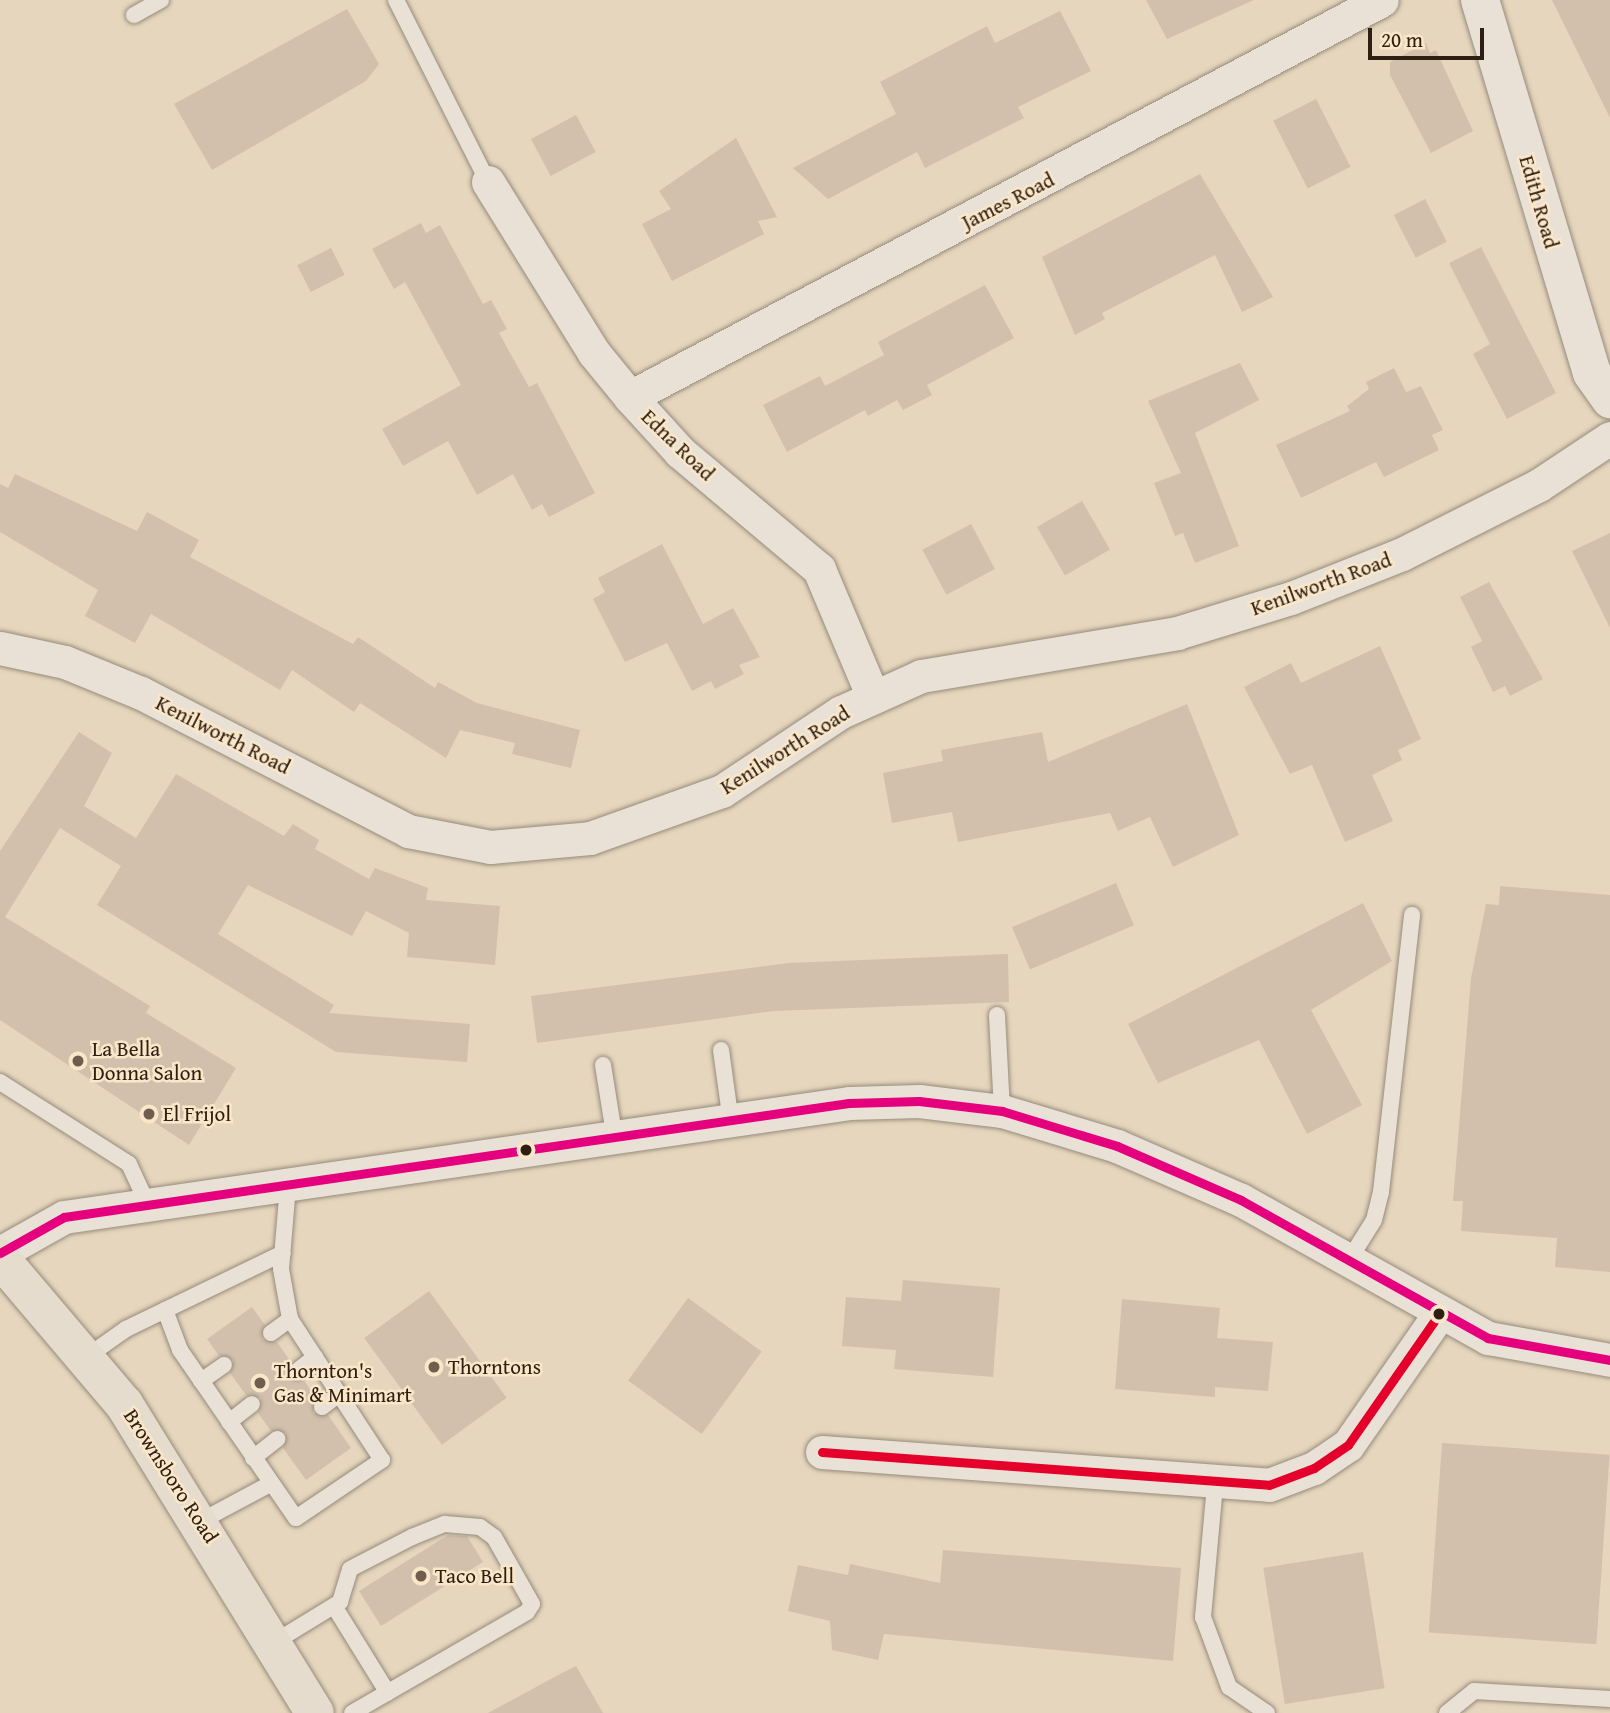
<!DOCTYPE html>
<style>
body{margin:0}
#map{position:relative;width:1610px;height:1713px;overflow:hidden;background:#e6d6bd;font-family:"Gentium Book Plus",serif}
div>[style]{position:absolute}
[style*='--x']{left:calc(var(--x)*1px);top:calc(var(--y)*1px);width:calc(var(--w)*1px);rotate:calc(var(--a)*1deg)}
.building>*{inset:0;background:#d2c0ad;transform-origin:0 0}
.roads{filter:drop-shadow(0 0 2px #968b7b) drop-shadow(0 0 2px #968b7b)}
.lane>*{height:16px;margin:-8px;padding:0 8px;transform-origin:8px;border-radius:8px;background:#e9e1d5}
.street>*{height:33px;margin:-16.5px;padding:0 16.5px;transform-origin:16.5px;border-radius:16.5px;background:#e9e1d5}
.secondary>*{height:38px;margin:-19px;padding:0 19px;transform-origin:19px;border-radius:19px;background:#e9e1d5}
.primary>*{height:38px;margin:-19px;padding:0 19px;transform-origin:19px;border-radius:19px;background:#e6dccd}
.bus-1>*{height:9px;margin:-4.5px;padding:0 4.5px;transform-origin:4.5px;border-radius:4.5px;background:#e5007d}
.bus-2>*{height:9px;margin:-4.5px;padding:0 4.5px;transform-origin:4.5px;border-radius:4.5px;background:#e4002b}
.dots>*{width:19px;height:19px;translate:-50% -50%;box-sizing:border-box;border:4px solid #fae7c9;border-radius:50%}
span{translate:-50% -50%;white-space:nowrap;text-align:center;line-height:1.15;-webkit-text-stroke:5px #fae7c9;paint-order:stroke}
.street-label{font-size:21px;color:#2f1e12}
.poi-label{font-size:21px;color:#2f1e12}
.left{translate:0 -50%;text-align:left}
.scale{position:absolute;left:1368px;top:28px;width:116px;height:32px;box-sizing:border-box;border:4px solid #2f1e12;border-top:0;padding-left:9px;font-size:21px;line-height:24px;white-space:nowrap;color:#2f1e12;-webkit-text-stroke:5px #fae7c9;paint-order:stroke}
</style>
<div id="map">
<div class="building">
<i style="clip-path:polygon(1146px 0,1254px 0,1167px 39px)"></i>
<i style="clip-path:polygon(1552px 0,1610px 0,1610px 118px)"></i>
<i style="clip-path:polygon(347px 9px,379px 64px,366px 81px,212px 170px,174px 104px)"></i>
<i style="clip-path:polygon(1060px 11px,1091px 71px,1018px 107px,1024px 118px,925px 168px,917px 152px,828px 199px,793px 168px,896px 114px,880px 82px,987px 26px,995px 43px)"></i>
<i style="clip-path:polygon(1426px 43px,1430px 53px,1436px 50px,1473px 131px,1431px 153px,1390px 75px,1390px 62px)"></i>
<i style="left:1316px;top:99px;width:76px;height:48px;rotate:63deg"></i>
<i style="left:576px;top:115px;width:42px;height:51px;rotate:62deg"></i>
<i style="clip-path:polygon(736px 138px,777px 217px,758px 221px,764px 234px,672px 281px,642px 224px,671px 209px,659px 191px)"></i>
<i style="clip-path:polygon(1200px 174px,1273px 297px,1242px 312px,1215px 255px,1102px 313px,1105px 319px,1075px 335px,1042px 257px)"></i>
<i style="left:1425px;top:199px;width:48px;height:35px;rotate:63deg"></i>
<i style="clip-path:polygon(421px 223px,426px 233px,440px 225px,483px 304px,491px 300px,507px 329px,499px 333px,529px 387px,537px 383px,595px 493px,549px 517px,542px 504px,532px 510px,513px 474px,477px 495px,448px 441px,403px 466px,382px 429px,461px 385px,405px 282px,394px 289px,372px 249px)"></i>
<i style="clip-path:polygon(1481px 247px,1556px 393px,1507px 419px,1473px 354px,1490px 344px,1449px 263px)"></i>
<i style="left:331px;top:248px;width:30px;height:38px;rotate:63deg"></i>
<i style="clip-path:polygon(985px 285px,1014px 338px,927px 385px,932px 395px,903px 410px,897px 400px,868px 416px,865px 410px,787px 452px,763px 405px,820px 376px,825px 386px,884px 355px,878px 342px)"></i>
<i style="clip-path:polygon(1240px 363px,1259px 400px,1195px 433px,1239px 546px,1195px 563px,1183px 533px,1175px 536px,1154px 483px,1181px 473px,1148px 401px)"></i>
<i style="clip-path:polygon(1394px 368px,1406px 392px,1421px 386px,1443px 430px,1432px 435px,1439px 450px,1384px 477px,1376px 462px,1301px 498px,1276px 445px,1350px 411px,1347px 406px,1369px 389px,1366px 382px)"></i>
<i style="clip-path:polygon(15px 474px,137px 531px,147px 512px,199px 540px,190px 557px,353px 644px,358px 637px,435px 688px,438px 682px,477px 703px,580px 730px,571px 768px,512px 754px,515px 743px,460px 730px,446px 758px,360px 703px,354px 712px,292px 670px,280px 690px,151px 614px,135px 643px,85px 616px,98px 590px,0 532px,0 484px,8px 488px)"></i>
<i style="left:1082px;top:501px;width:56px;height:52px;rotate:60deg"></i>
<i style="left:971px;top:524px;width:51px;height:55px;rotate:62deg"></i>
<i style="clip-path:polygon(1610px 533px,1610px 628px,1572px 551px)"></i>
<i style="clip-path:polygon(662px 544px,703px 624px,733px 608px,760px 657px,739px 665px,744px 674px,715px 689px,711px 681px,692px 691px,667px 643px,625px 662px,593px 599px,605px 592px,598px 578px)"></i>
<i style="clip-path:polygon(1489px 582px,1543px 679px,1510px 696px,1505px 686px,1493px 692px,1471px 647px,1482px 641px,1460px 597px)"></i>
<i style="clip-path:polygon(1380px 646px,1421px 739px,1398px 750px,1402px 760px,1372px 775px,1393px 821px,1345px 842px,1312px 765px,1290px 774px,1244px 687px,1291px 663px,1301px 683px)"></i>
<i style="clip-path:polygon(1187px 704px,1239px 835px,1173px 867px,1150px 817px,1118px 831px,1110px 813px,958px 842px,952px 812px,892px 823px,883px 773px,943px 761px,941px 750px,1042px 732px,1048px 762px)"></i>
<i style="clip-path:polygon(79px 732px,112px 753px,84px 806px,136px 838px,176px 774px,284px 836px,293px 824px,319px 840px,315px 849px,369px 879px,375px 868px,428px 888px,426px 900px,500px 906px,495px 965px,407px 957px,409px 933px,366px 911px,352px 936px,248px 885px,218px 934px,334px 1005px,329px 1013px,470px 1024px,467px 1062px,336px 1052px,97px 905px,121px 866px,60px 828px,5px 917px,150px 1006px,146px 1013px,236px 1068px,189px 1145px,0 1020px,0 851px)"></i>
<i style="left:1116px;top:883px;width:46px;height:113px;rotate:67deg"></i>
<i style="clip-path:polygon(1500px 886px,1610px 895px,1610px 1272px,1555px 1267px,1557px 1238px,1461px 1231px,1463px 1201px,1453px 1201px,1471px 978px,1486px 904px,1499px 905px)"></i>
<i style="clip-path:polygon(1363px 903px,1392px 961px,1311px 1010px,1362px 1105px,1307px 1134px,1259px 1040px,1158px 1083px,1128px 1024px)"></i>
<i style="clip-path:polygon(1008px 954px,1009px 1002px,774px 1011px,537px 1043px,531px 996px,789px 963px)"></i>
<i style="clip-path:polygon(903px 1280px,1000px 1288px,993px 1377px,894px 1369px,896px 1350px,842px 1346px,846px 1297px,901px 1301px)"></i>
<i style="left:429px;top:1291px;width:132px;height:80px;rotate:54deg"></i>
<i style="left:688px;top:1298px;width:91px;height:102px;rotate:36deg"></i>
<i style="clip-path:polygon(1122px 1299px,1220px 1308px,1217px 1338px,1273px 1342px,1268px 1391px,1215px 1387px,1215px 1397px,1115px 1389px)"></i>
<i style="clip-path:polygon(252px 1307px,265px 1325px,262px 1339px,277px 1342px,291px 1362px,288px 1377px,303px 1379px,316px 1398px,313px 1413px,328px 1415px,351px 1448px,306px 1480px,283px 1448px,286px 1433px,271px 1431px,258px 1413px,261px 1398px,246px 1395px,230px 1373px,233px 1360px,219px 1356px,207px 1339px)"></i>
<i style="left:1442px;top:1443px;width:168px;height:190px;rotate:4deg"></i>
<i style="clip-path:polygon(448px 1535px,467px 1536px,483px 1562px,381px 1626px,359px 1591px)"></i>
<i style="clip-path:polygon(943px 1550px,1181px 1568px,1173px 1661px,884px 1634px,878px 1660px,832px 1650px,830px 1621px,788px 1611px,798px 1565px,848px 1575px,850px 1564px,940px 1583px)"></i>
<i style="left:1363px;top:1552px;width:138px;height:101px;rotate:81deg"></i>
<i style="clip-path:polygon(576px 1666px,603px 1713px,488px 1713px,560px 1674px)"></i>
</div>
<div class="roads">
<div class="lane">
<i style="--x:396;--y:0;--w:204;--a:63.2"></i>
<i style="--x:134;--y:15;--w:31;--a:-29"></i>
<i style="--x:997;--y:1015;--w:96;--a:87"></i>
<i style="--x:721;--y:1050;--w:73;--a:82.1"></i>
<i style="--x:603;--y:1065;--w:76;--a:80.9"></i>
<i style="--x:0;--y:1082;--w:153;--a:32.4"></i>
<i style="--x:129;--y:1164;--w:45;--a:65.1"></i>
<i style="--x:1349;--y:1260;--w:47;--a:-58"></i>
<i style="--x:1374;--y:1220;--w:29;--a:-76"></i>
<i style="--x:1381;--y:1192;--w:279;--a:-83.6"></i>
<i style="--x:165;--y:1310;--w:43;--a:69.4"></i>
<i style="--x:180;--y:1350;--w:204;--a:55.4"></i>
<i style="--x:296;--y:1518;--w:104;--a:-34"></i>
<i style="--x:382;--y:1460;--w:168;--a:-123.1"></i>
<i style="--x:290;--y:1319;--w:51;--a:-100.2"></i>
<i style="--x:281;--y:1269;--w:84;--a:-85.2"></i>
<i style="--x:271;--y:1333;--w:24;--a:-36"></i>
<i style="--x:85;--y:1358;--w:50;--a:-35.3"></i>
<i style="--x:126;--y:1329;--w:174;--a:-25.8"></i>
<i style="--x:297;--y:1371;--w:23;--a:-38"></i>
<i style="--x:201;--y:1381;--w:28;--a:-35"></i>
<i style="--x:322;--y:1407;--w:21;--a:-37"></i>
<i style="--x:229;--y:1422;--w:29;--a:-38"></i>
<i style="--x:253;--y:1458;--w:31;--a:-38"></i>
<i style="--x:1215;--y:1485;--w:133;--a:95.2"></i>
<i style="--x:1203;--y:1617;--w:75;--a:69.6"></i>
<i style="--x:1229;--y:1687;--w:46;--a:34.4"></i>
<i style="--x:201;--y:1521;--w:78;--a:-28.2"></i>
<i style="--x:334;--y:1606;--w:102;--a:58.2"></i>
<i style="--x:273;--y:1643;--w:79;--a:-31.5"></i>
<i style="--x:340;--y:1602;--w:34;--a:-73"></i>
<i style="--x:350;--y:1569;--w:70;--a:-27.3"></i>
<i style="--x:412;--y:1537;--w:35;--a:-22"></i>
<i style="--x:445;--y:1524;--w:35;--a:5"></i>
<i style="--x:480;--y:1527;--w:17;--a:36"></i>
<i style="--x:494;--y:1537;--w:77;--a:60.4"></i>
<i style="--x:532;--y:1604;--w:9;--a:122"></i>
<i style="--x:527;--y:1612;--w:202;--a:150"></i>
<i style="--x:1447;--y:1713;--w:35;--a:-39"></i>
<i style="--x:1474;--y:1691;--w:136;--a:3.4"></i>
</div>
<div class="street">
<i style="--x:488;--y:182;--w:201;--a:58.2"></i>
<i style="--x:594;--y:353;--w:57;--a:50.7"></i>
<i style="--x:630;--y:397;--w:74;--a:47.7"></i>
<i style="--x:680;--y:452;--w:182;--a:40.1"></i>
<i style="--x:819;--y:569;--w:139;--a:67.1"></i>
<i style="--x:630;--y:397;--w:850;--a:-27.83"></i>
<i style="--x:0;--y:648;--w:66;--a:12.2"></i>
<i style="--x:65;--y:662;--w:82;--a:22.2"></i>
<i style="--x:141;--y:693;--w:301;--a:27.3"></i>
<i style="--x:408;--y:831;--w:84;--a:11"></i>
<i style="--x:490;--y:847;--w:100;--a:-5.1"></i>
<i style="--x:590;--y:838;--w:140;--a:-19.6"></i>
<i style="--x:722;--y:791;--w:143;--a:-33.6"></i>
<i style="--x:841;--y:712;--w:88;--a:-24.2"></i>
<i style="--x:921;--y:676;--w:260;--a:-9.5"></i>
<i style="--x:1177;--y:633;--w:119;--a:-17.1"></i>
<i style="--x:1291;--y:598;--w:119;--a:-21.6"></i>
<i style="--x:1402;--y:554;--w:153;--a:-26.7"></i>
<i style="--x:1539;--y:485;--w:85;--a:-33.5"></i>
<i style="--x:0;--y:1253;--w:73;--a:-29.4"></i>
<i style="--x:64;--y:1217;--w:793;--a:-8.26"></i>
<i style="--x:849;--y:1103;--w:70;--a:-1.6"></i>
<i style="--x:919;--y:1101;--w:84;--a:6.9"></i>
<i style="--x:1002;--y:1111;--w:120;--a:16.9"></i>
<i style="--x:1117;--y:1146;--w:135;--a:23.5"></i>
<i style="--x:1241;--y:1200;--w:283;--a:29.2"></i>
<i style="--x:1488;--y:1338;--w:124;--a:10.2"></i>
<i style="--x:822;--y:1452;--w:448;--a:4.2"></i>
<i style="--x:1269;--y:1485;--w:48;--a:-20.7"></i>
<i style="--x:1314;--y:1468;--w:41;--a:-34.1"></i>
<i style="--x:1348;--y:1445;--w:160;--a:-55.2"></i>
</div>
<div class="secondary">
<i style="--x:1480;--y:0;--w:389;--a:73.3"></i>
<i style="--x:1592;--y:373;--w:32;--a:55"></i>
</div>
<div class="primary">
<i style="--x:0;--y:1258;--w:192;--a:49.7"></i>
<i style="--x:124;--y:1404;--w:363;--a:58.3"></i>
</div>
</div>
<div class="bus-1">
<i style="--x:0;--y:1253;--w:73;--a:-29.4"></i>
<i style="--x:64;--y:1217;--w:793;--a:-8.26"></i>
<i style="--x:849;--y:1103;--w:70;--a:-1.6"></i>
<i style="--x:919;--y:1101;--w:84;--a:6.9"></i>
<i style="--x:1002;--y:1111;--w:120;--a:16.9"></i>
<i style="--x:1117;--y:1146;--w:135;--a:23.5"></i>
<i style="--x:1241;--y:1200;--w:283;--a:29.2"></i>
<i style="--x:1488;--y:1338;--w:124;--a:10.2"></i>
</div>
<div class="bus-2">
<i style="--x:822;--y:1452;--w:448;--a:4.2"></i>
<i style="--x:1269;--y:1485;--w:48;--a:-20.7"></i>
<i style="--x:1314;--y:1468;--w:41;--a:-34.1"></i>
<i style="--x:1348;--y:1445;--w:160;--a:-55.2"></i>
</div>
<div class="dots">
<i style="left:78px;top:1061px;background:#6f5e4e"></i>
<i style="left:149px;top:1114px;background:#6f5e4e"></i>
<i style="left:526px;top:1150px;background:#2f1e12"></i>
<i style="left:1439px;top:1314px;background:#2f1e12"></i>
<i style="left:434px;top:1367px;background:#6f5e4e"></i>
<i style="left:260px;top:1383px;background:#6f5e4e"></i>
<i style="left:421px;top:1576px;background:#6f5e4e"></i>
</div>
<div class="street-label">
<span style="left:1008px;top:201px;rotate:-27deg">James Road</span>
<span style="left:1539px;top:202px;rotate:74deg">Edith Road</span>
<span style="left:678px;top:445px;rotate:44deg">Edna Road</span>
<span style="left:1321px;top:584px;rotate:-20deg">Kenilworth Road</span>
<span style="left:223px;top:735px;rotate:27deg">Kenilworth Road</span>
<span style="left:785px;top:750px;rotate:-32deg">Kenilworth Road</span>
<span style="left:171px;top:1476px;rotate:57deg">Brownsboro Road</span>
</div>
<div class="poi-label">
<span class="left" style="left:92px;top:1061px">La Bella<br>Donna Salon</span>
<span class="left" style="left:163px;top:1114px">El Frijol</span>
<span class="left" style="left:448px;top:1367px">Thorntons</span>
<span class="left" style="left:274px;top:1383px">Thornton's<br>Gas &amp; Minimart</span>
<span class="left" style="left:435px;top:1576px">Taco Bell</span>
</div>
<div class="scale">20 m</div>
</div>
